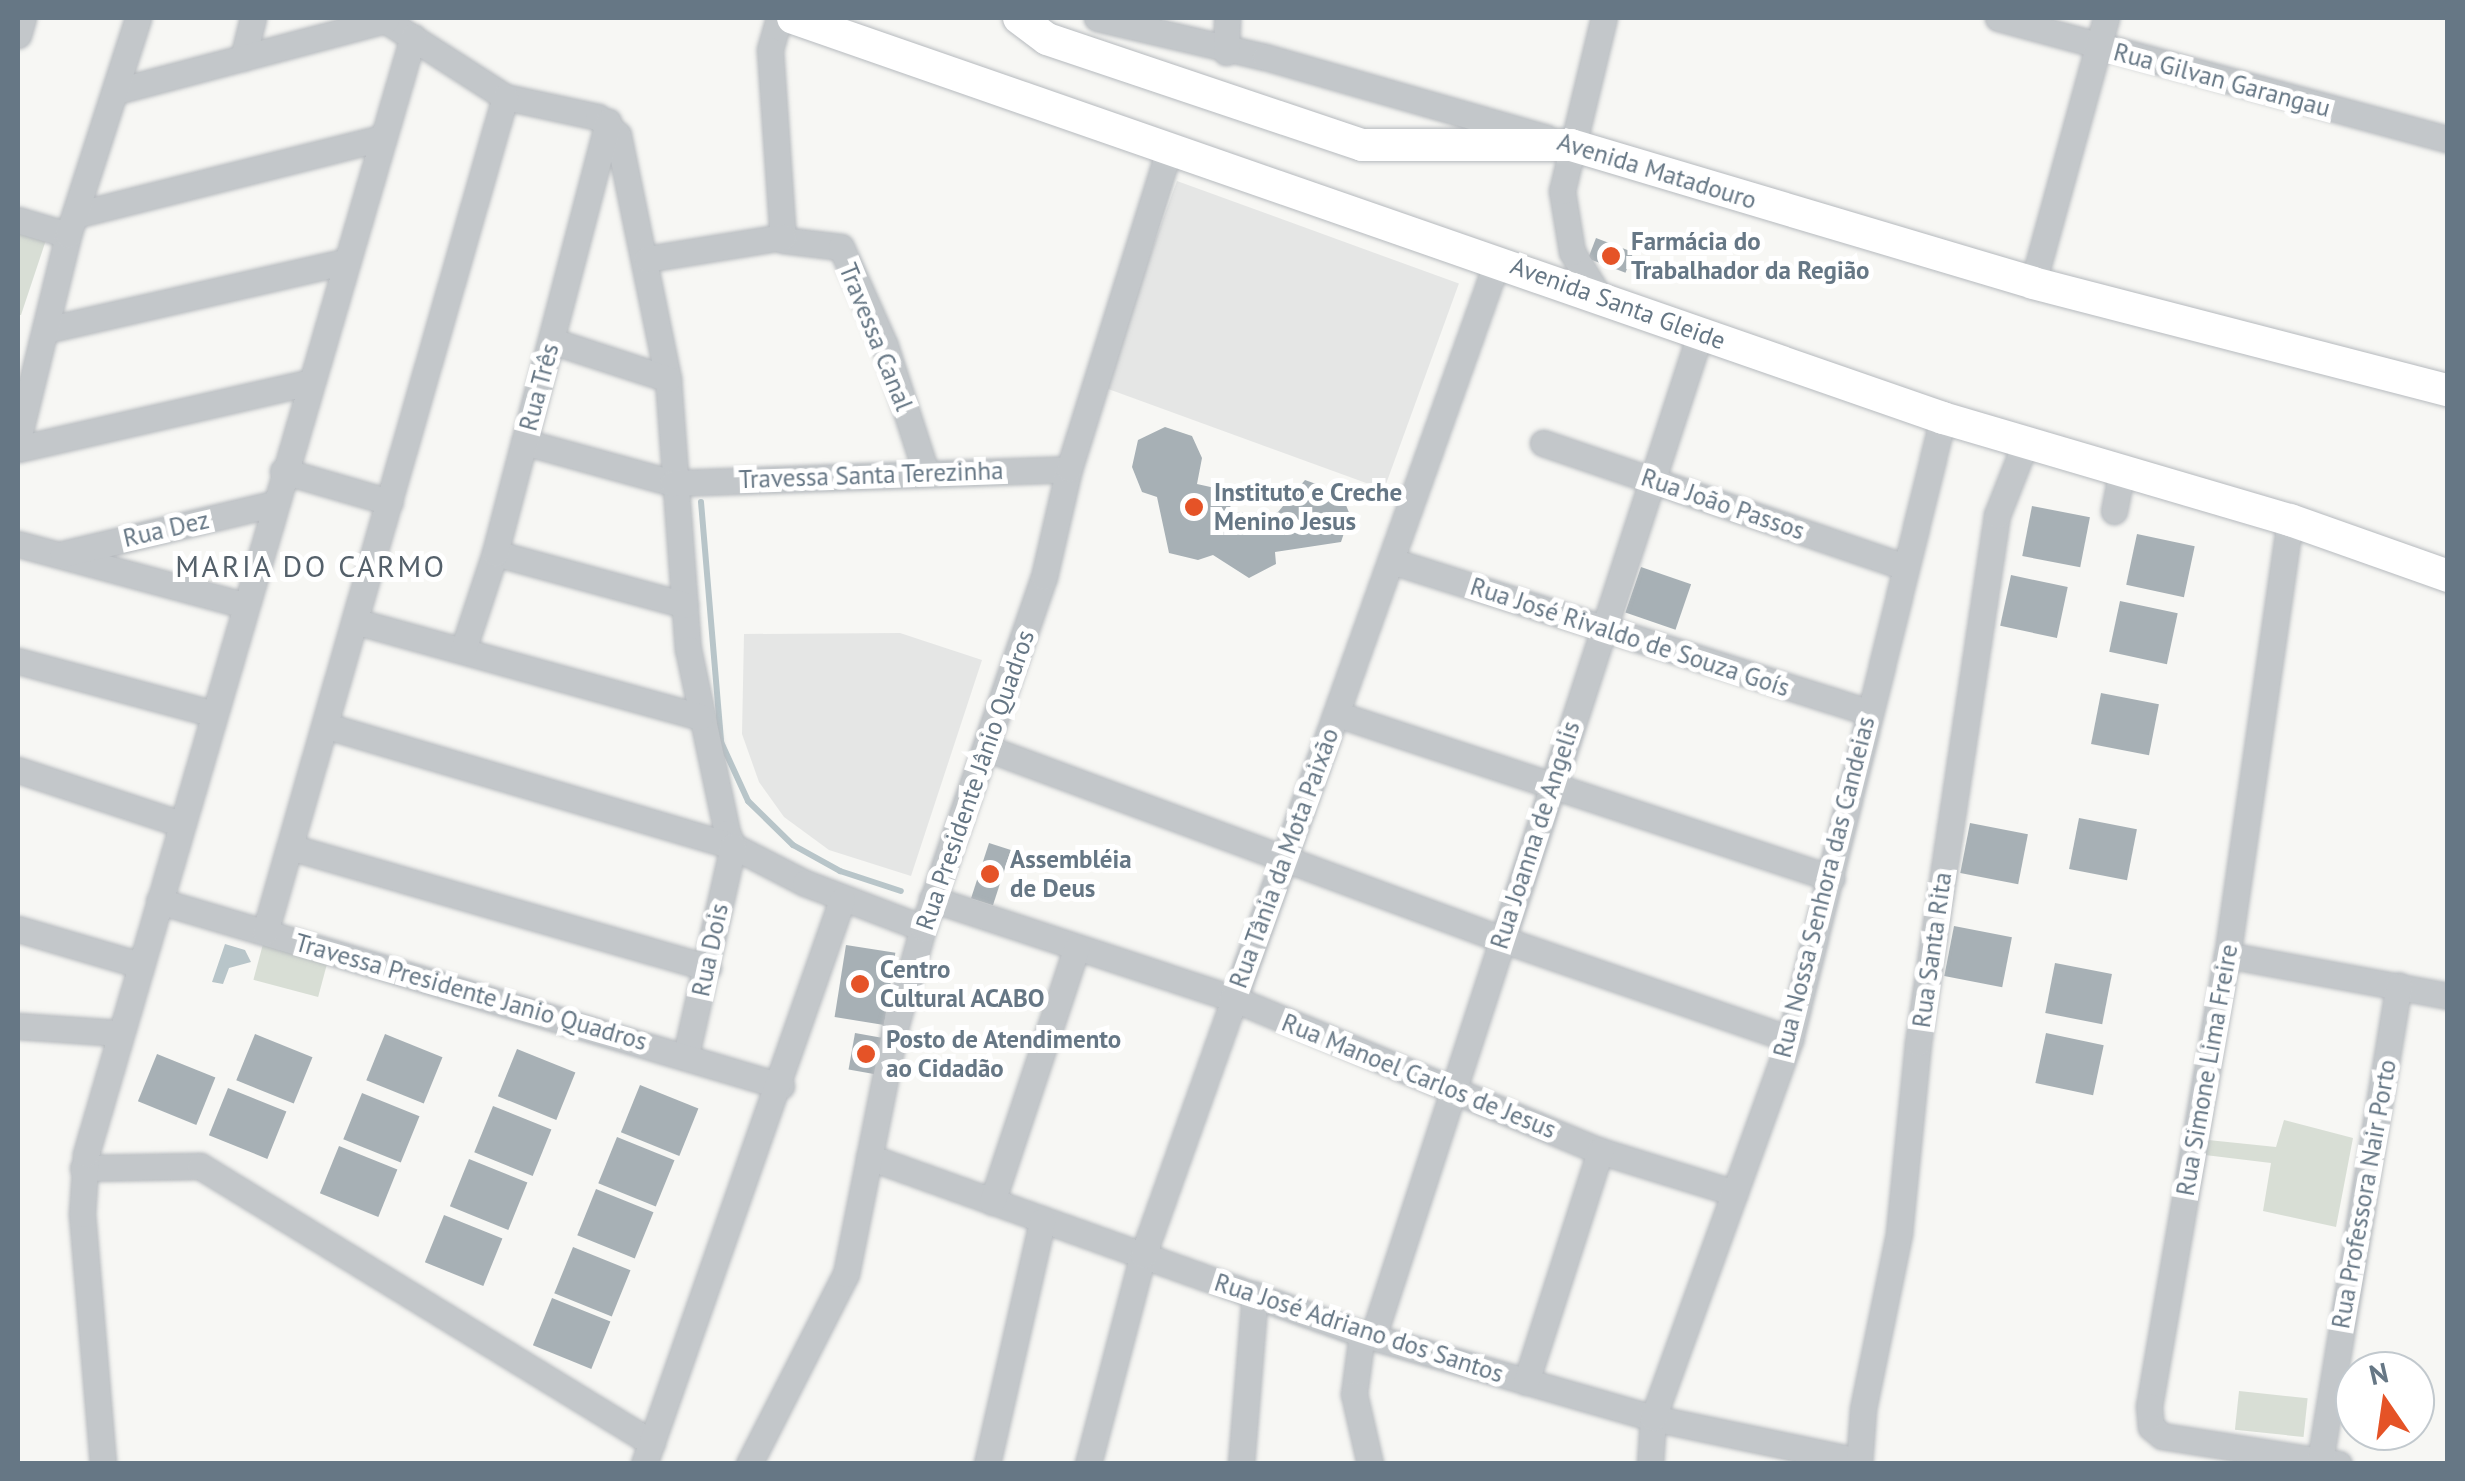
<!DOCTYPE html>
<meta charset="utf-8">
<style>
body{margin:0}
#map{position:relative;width:2465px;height:1481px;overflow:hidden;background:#f7f7f4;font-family:"PT Sans",sans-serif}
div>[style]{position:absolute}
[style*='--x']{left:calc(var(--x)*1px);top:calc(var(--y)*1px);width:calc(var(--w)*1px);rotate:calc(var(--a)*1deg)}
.built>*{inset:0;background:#e5e6e5;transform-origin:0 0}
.green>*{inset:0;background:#d8ded5;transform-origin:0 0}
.water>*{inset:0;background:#b8c5c9}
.stream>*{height:6px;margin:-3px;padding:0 3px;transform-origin:3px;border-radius:3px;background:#b8c5c9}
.building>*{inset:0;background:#a7b0b5;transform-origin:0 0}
.roads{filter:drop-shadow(0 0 2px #b6babe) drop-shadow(0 0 2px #b6babe)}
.minor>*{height:25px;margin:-12.5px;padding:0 12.5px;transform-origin:12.5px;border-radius:12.5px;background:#c3c7ca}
.major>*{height:32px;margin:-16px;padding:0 16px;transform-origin:16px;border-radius:16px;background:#fff}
.dots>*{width:28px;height:28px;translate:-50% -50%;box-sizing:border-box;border:5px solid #fff;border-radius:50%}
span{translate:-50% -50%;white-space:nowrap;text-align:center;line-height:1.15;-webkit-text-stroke:10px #fff;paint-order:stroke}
.street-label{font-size:25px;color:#667785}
.poi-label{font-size:25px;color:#667785;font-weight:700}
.left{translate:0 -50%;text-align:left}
.quarter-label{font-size:30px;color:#54606a;letter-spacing:2.5px}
.frame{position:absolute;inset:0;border:20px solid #667785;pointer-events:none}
.north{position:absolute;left:2335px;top:1351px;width:100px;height:100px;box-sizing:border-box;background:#fff;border:2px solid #c2c9ce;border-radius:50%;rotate:347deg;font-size:28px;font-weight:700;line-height:40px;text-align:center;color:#667785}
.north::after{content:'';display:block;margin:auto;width:35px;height:45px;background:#e55327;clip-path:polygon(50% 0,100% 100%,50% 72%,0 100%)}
</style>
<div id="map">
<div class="built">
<i style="left:1177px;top:181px;width:300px;height:219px;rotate:20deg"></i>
<i style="clip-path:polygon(900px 633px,982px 660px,911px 876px,829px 850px,784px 817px,759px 782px,742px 734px,744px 634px)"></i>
</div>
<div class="green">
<i style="clip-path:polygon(18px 232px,46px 240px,21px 315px,18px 315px)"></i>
<i style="left:263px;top:944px;width:67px;height:37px;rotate:15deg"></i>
<i style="clip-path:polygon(2284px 1120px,2353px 1138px,2336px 1227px,2263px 1211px,2271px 1163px,2205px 1155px,2208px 1140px,2276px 1147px)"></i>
<i style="left:2239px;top:1391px;width:69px;height:39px;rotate:6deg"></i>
</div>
<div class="water">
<i style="clip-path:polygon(225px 944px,245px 950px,251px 962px,229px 968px,223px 984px,212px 982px)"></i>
</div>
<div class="stream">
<i style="--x:701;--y:502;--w:241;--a:85.2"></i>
<i style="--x:721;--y:742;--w:65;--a:65.4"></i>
<i style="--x:748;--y:801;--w:63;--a:44.4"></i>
<i style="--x:793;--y:845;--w:54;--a:29"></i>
<i style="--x:840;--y:871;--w:64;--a:18.2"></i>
</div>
<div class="building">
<i style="left:1596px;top:238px;width:40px;height:22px;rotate:21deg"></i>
<i style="clip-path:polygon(1165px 427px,1192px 436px,1202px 458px,1197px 484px,1215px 488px,1235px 512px,1278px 512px,1305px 480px,1341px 493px,1350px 515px,1341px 542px,1275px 552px,1276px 564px,1249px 578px,1213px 555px,1198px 560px,1169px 553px,1157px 497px,1142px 492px,1132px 467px,1138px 440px)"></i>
<i style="left:2032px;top:506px;width:59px;height:51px;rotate:11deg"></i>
<i style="left:2137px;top:534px;width:59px;height:52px;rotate:12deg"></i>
<i style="left:1641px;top:567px;width:53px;height:48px;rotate:19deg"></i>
<i style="left:2011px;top:575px;width:58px;height:52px;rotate:12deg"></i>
<i style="left:2120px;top:601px;width:59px;height:52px;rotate:12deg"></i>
<i style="left:2101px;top:693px;width:59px;height:52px;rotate:11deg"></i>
<i style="left:2079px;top:818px;width:59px;height:52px;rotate:11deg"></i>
<i style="left:1970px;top:823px;width:59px;height:51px;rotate:11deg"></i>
<i style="left:989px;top:843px;width:23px;height:58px;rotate:18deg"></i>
<i style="left:1954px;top:926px;width:59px;height:51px;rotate:11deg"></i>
<i style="left:846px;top:945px;width:50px;height:73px;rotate:9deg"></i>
<i style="left:2055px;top:963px;width:58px;height:51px;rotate:11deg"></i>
<i style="left:855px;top:1033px;width:27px;height:37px;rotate:10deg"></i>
<i style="left:2046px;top:1033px;width:59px;height:51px;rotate:12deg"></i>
<i style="left:255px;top:1034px;width:62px;height:50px;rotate:22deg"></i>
<i style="left:385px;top:1034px;width:62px;height:50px;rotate:22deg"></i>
<i style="left:517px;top:1049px;width:63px;height:51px;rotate:22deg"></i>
<i style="left:157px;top:1054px;width:63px;height:51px;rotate:22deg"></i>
<i style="left:640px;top:1085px;width:63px;height:51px;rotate:22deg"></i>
<i style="left:228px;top:1088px;width:63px;height:51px;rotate:22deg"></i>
<i style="left:362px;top:1093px;width:62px;height:50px;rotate:22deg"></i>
<i style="left:493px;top:1106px;width:63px;height:50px;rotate:22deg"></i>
<i style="left:617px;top:1137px;width:62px;height:50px;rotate:22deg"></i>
<i style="left:339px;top:1146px;width:63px;height:51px;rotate:22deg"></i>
<i style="left:469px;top:1159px;width:63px;height:51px;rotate:22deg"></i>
<i style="left:596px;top:1189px;width:62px;height:50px;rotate:22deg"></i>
<i style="left:444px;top:1215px;width:63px;height:51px;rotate:22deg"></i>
<i style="left:573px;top:1247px;width:62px;height:50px;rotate:22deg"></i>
<i style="left:552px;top:1298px;width:63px;height:51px;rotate:22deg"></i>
</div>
<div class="roads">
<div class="minor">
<i style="--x:382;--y:18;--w:146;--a:32.7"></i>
<i style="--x:505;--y:97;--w:95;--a:12.1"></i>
<i style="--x:598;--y:117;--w:27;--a:42"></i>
<i style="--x:618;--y:135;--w:249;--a:78.4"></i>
<i style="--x:668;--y:379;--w:271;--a:85.8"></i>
<i style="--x:688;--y:649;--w:188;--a:78"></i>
<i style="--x:727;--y:833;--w:14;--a:65"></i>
<i style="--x:733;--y:846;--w:81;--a:27.2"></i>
<i style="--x:805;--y:883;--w:126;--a:20.9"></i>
<i style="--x:779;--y:18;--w:33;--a:106"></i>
<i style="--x:770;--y:50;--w:190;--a:86.1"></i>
<i style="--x:783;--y:240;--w:58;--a:6.9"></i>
<i style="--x:841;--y:247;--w:108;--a:66"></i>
<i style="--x:885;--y:346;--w:129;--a:72"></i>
<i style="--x:1097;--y:18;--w:172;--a:13.1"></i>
<i style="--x:1265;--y:57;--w:293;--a:16"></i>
<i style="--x:1998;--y:18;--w:466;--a:15.1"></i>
<i style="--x:18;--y:35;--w:18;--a:-74"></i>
<i style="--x:1226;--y:52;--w:34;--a:-88"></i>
<i style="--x:243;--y:58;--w:41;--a:-76"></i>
<i style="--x:117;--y:91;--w:278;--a:-14.8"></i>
<i style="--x:75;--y:215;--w:312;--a:-14.1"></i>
<i style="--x:18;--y:220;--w:52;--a:16.7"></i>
<i style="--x:647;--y:259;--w:138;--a:-9.2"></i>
<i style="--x:2033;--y:283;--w:275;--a:-74.6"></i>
<i style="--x:1597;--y:293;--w:48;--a:-121.4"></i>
<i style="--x:1572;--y:252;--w:62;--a:-99.3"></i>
<i style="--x:1562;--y:191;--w:178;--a:-76.4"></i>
<i style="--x:46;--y:330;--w:304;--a:-12.9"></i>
<i style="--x:552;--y:341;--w:122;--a:18.1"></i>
<i style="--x:18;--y:439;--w:210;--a:-76.2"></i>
<i style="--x:68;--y:235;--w:228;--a:-72.1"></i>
<i style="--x:524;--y:442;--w:155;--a:15.4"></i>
<i style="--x:673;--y:483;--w:396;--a:-2"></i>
<i style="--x:1543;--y:443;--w:380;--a:18.9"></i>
<i style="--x:18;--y:449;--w:296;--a:-12.9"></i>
<i style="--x:283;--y:471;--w:111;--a:16.2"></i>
<i style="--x:2114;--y:511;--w:36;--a:-79"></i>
<i style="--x:2290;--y:520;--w:440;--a:98.2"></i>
<i style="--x:2227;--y:955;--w:458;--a:99.8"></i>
<i style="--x:2149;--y:1406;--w:21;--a:85"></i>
<i style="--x:2151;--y:1427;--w:14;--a:39"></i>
<i style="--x:2162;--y:1436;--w:179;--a:9"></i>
<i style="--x:18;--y:544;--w:234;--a:15.1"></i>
<i style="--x:495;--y:553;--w:197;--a:15.3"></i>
<i style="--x:63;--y:554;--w:216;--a:-13.4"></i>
<i style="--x:1392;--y:561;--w:498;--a:17.6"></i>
<i style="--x:358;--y:622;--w:355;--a:15.5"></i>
<i style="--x:463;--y:650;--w:102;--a:-71.7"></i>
<i style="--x:495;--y:553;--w:446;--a:-75.3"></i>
<i style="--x:18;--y:661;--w:200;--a:15.1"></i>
<i style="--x:1337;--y:714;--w:521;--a:18.37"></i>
<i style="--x:327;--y:726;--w:423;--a:16.5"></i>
<i style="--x:733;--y:846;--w:213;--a:102.7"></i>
<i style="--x:989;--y:749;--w:546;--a:20.36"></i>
<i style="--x:1501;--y:939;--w:306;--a:19.1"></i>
<i style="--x:18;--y:770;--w:172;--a:18.3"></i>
<i style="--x:290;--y:847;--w:435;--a:16.1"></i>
<i style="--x:932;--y:899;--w:316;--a:18.3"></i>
<i style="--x:1232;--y:998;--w:399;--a:22.6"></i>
<i style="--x:1600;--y:1151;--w:141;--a:17.3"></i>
<i style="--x:159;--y:901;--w:649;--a:16.56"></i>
<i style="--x:18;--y:929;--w:124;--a:16.4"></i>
<i style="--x:265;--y:932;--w:869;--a:-73.96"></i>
<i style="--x:2227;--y:955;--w:225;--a:10.5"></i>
<i style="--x:18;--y:1026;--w:101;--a:4"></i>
<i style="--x:869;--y:1157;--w:524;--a:19.75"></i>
<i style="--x:1362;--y:1334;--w:303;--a:16.1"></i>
<i style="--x:1653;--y:1418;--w:210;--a:11.8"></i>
<i style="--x:83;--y:1168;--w:117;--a:-1"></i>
<i style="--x:200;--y:1166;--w:530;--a:31.5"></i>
<i style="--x:992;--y:1202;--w:267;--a:-71.6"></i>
<i style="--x:1362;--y:1334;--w:61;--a:97.6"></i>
<i style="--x:1354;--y:1394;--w:72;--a:77.1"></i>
<i style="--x:1373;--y:1337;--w:1055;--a:-71.94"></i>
<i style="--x:1526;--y:1382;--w:243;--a:-72.2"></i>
<i style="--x:2320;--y:1461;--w:482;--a:-80.6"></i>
<i style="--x:103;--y:1464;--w:251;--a:-94.8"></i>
<i style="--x:82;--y:1214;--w:60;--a:-86.2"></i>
<i style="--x:86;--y:1154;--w:1164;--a:-73.68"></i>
<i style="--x:644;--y:1464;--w:598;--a:-70.66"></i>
<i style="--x:749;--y:1464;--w:213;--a:-63"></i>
<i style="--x:846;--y:1274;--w:255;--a:-78.7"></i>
<i style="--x:896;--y:1024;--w:100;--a:-74.3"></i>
<i style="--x:923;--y:928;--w:371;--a:-71"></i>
<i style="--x:1044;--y:577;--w:111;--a:-77"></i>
<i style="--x:1069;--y:469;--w:338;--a:-72.6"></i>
<i style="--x:987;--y:1464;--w:249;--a:-77.2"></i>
<i style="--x:1088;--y:1464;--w:216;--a:-75.3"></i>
<i style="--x:1143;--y:1255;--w:1057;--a:-70.38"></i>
<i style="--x:1241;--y:1464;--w:170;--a:-85.3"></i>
<i style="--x:1650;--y:1464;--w:46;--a:-86.3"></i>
<i style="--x:1653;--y:1418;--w:403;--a:-70.1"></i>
<i style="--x:1790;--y:1039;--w:640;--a:-76.16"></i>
<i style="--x:1859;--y:1464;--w:55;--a:-85.8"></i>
<i style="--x:1863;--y:1409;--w:180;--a:-78.4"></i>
<i style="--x:1899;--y:1233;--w:191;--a:-84.3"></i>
<i style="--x:1918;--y:1043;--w:534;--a:-81.49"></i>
<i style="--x:1997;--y:515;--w:76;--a:-68.5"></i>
</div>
<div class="major">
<i style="--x:793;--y:18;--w:1218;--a:19.18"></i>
<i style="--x:1943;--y:418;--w:362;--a:16.4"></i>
<i style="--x:2290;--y:520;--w:168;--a:19.5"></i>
<i style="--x:1019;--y:18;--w:35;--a:37"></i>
<i style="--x:1047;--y:39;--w:332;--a:18.6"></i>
<i style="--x:1362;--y:145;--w:209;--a:0"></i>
<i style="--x:1571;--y:145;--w:482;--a:16.6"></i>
<i style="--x:2033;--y:283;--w:429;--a:14.5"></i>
</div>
</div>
<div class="dots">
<i style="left:1611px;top:256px;background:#e55327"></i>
<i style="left:1194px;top:507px;background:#e55327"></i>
<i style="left:990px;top:874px;background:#e55327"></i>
<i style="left:860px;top:984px;background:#e55327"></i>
<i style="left:866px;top:1054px;background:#e55327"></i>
</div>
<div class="street-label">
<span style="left:2222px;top:80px;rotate:15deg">Rua Gilvan Garangau</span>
<span style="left:1657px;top:171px;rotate:17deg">Avenida Matadouro</span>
<span style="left:1618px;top:303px;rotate:20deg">Avenida Santa Gleide</span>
<span style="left:876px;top:337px;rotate:68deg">Travessa Canal</span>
<span style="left:539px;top:387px;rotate:-75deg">Rua Três</span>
<span style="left:871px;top:475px;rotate:-2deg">Travessa Santa Terezinha</span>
<span style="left:1723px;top:504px;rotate:19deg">Rua João Passos</span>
<span style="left:166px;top:529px;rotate:-13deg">Rua Dez</span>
<span style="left:1630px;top:637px;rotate:18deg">Rua José Rivaldo de Souza Goís</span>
<span style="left:975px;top:780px;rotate:-71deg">Rua Presidente Jânio Quadros</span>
<span style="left:1535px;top:835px;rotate:-72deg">Rua Joanna de Angelis</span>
<span style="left:1284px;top:858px;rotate:-70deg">Rua Tânia da Mota Paixão</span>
<span style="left:1824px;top:887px;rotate:-76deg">Rua Nossa Senhora das Candeias</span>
<span style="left:710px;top:950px;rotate:-78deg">Rua Dois</span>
<span style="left:1932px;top:950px;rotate:-82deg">Rua Santa Rita</span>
<span style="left:471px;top:992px;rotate:16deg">Travessa Presidente Janio Quadros</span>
<span style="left:2207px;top:1070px;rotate:-80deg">Rua Simone Lima Freire</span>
<span style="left:1419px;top:1076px;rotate:22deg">Rua Manoel Carlos de Jesus</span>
<span style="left:2364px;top:1194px;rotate:-80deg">Rua Professora Nair Porto</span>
<span style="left:1359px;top:1328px;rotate:18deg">Rua José Adriano dos Santos</span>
</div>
<div class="poi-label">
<span class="left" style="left:1631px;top:256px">Farmácia do<br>Trabalhador da Região</span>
<span class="left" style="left:1214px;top:507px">Instituto e Creche<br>Menino Jesus</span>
<span class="left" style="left:1010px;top:874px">Assembléia<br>de Deus</span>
<span class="left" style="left:880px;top:984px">Centro<br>Cultural ACABO</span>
<span class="left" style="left:886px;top:1054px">Posto de Atendimento<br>ao Cidadão</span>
</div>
<div class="quarter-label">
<span style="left:311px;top:566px">MARIA DO CARMO</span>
</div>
<div class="frame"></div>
<div class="north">N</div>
</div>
